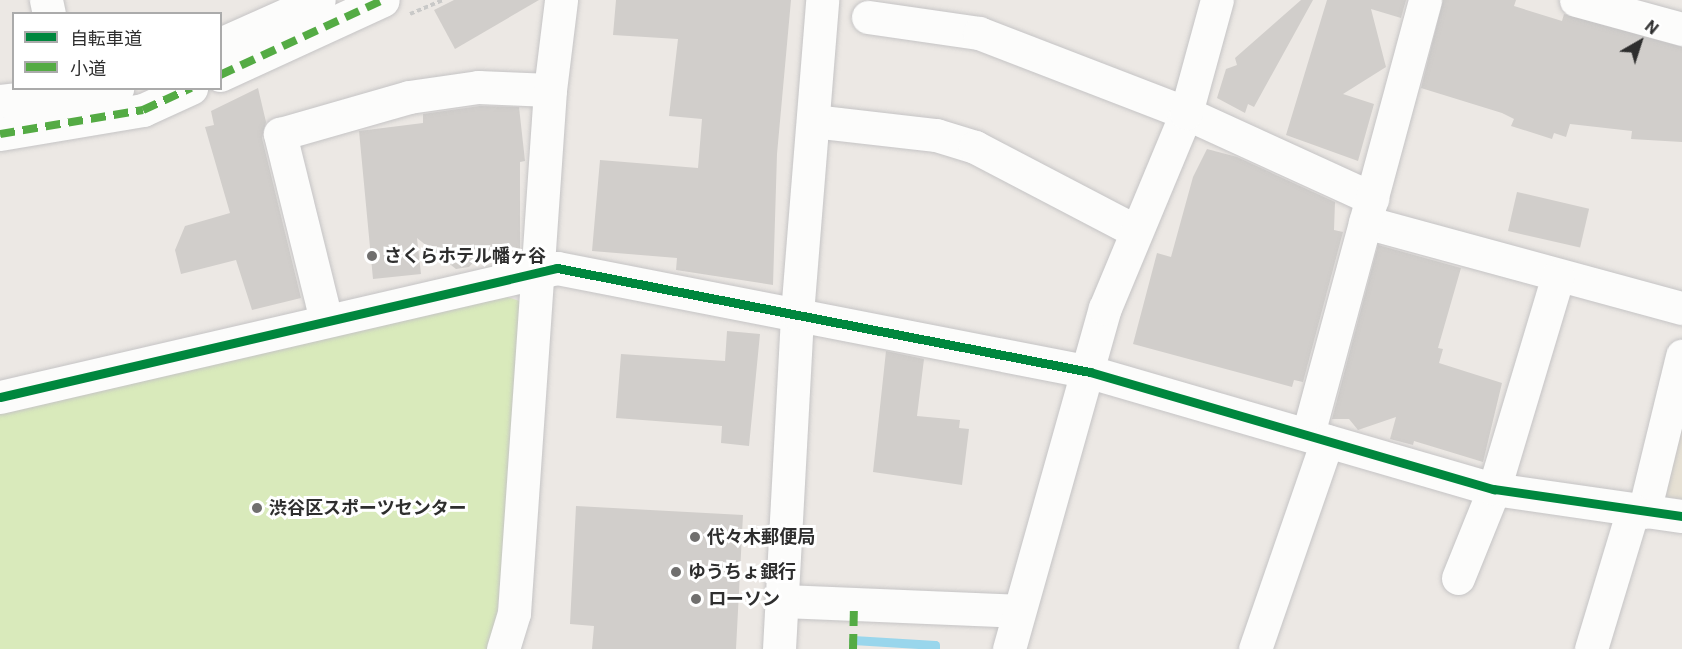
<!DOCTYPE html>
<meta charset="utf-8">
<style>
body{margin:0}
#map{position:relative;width:1682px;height:649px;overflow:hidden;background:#ece8e4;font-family:Roboto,"Noto Sans JP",sans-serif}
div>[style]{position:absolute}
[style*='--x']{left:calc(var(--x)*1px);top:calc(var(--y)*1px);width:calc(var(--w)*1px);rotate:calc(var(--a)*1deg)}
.education>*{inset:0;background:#e6e0d3}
.pitch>*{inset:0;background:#d9eabb}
.stream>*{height:9px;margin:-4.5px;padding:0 4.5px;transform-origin:4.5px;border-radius:4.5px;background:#99d6ec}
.building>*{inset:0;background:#d1cecb;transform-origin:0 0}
.path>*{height:4px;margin-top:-2px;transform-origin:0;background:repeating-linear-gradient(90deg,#c9c9c8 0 4.5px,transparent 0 7.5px)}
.roads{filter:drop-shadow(0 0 2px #c5c4c5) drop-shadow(0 0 2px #c5c4c5)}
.minor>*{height:33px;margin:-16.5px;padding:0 16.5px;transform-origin:16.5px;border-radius:16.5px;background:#fcfcfb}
.quiet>*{height:8px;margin-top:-4px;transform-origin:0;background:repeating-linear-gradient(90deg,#54ab44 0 15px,transparent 0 23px)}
.cycleway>*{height:9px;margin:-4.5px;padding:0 4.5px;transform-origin:4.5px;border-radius:4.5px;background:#00873e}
.dots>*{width:16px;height:16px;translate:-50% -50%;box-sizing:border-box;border:3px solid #fff;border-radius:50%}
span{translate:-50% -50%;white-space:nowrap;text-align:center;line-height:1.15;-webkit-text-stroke:6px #fff;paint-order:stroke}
.poi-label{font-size:18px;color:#2e2e2e;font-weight:700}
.left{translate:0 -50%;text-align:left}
.legend{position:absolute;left:12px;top:12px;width:210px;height:78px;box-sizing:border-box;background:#fff;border:2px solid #ababab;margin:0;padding:8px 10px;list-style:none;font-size:18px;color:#2e2e2e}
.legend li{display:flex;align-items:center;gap:12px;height:30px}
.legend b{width:30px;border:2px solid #ababab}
.north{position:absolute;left:1610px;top:12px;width:60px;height:60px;-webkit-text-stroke:4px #fff;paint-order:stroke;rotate:39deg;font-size:16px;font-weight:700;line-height:24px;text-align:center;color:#2e2e2e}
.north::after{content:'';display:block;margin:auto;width:21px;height:27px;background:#2e2e2e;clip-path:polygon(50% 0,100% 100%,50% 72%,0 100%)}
</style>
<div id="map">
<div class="education">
<i style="clip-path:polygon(1682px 391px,1682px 499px,1664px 497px)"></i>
</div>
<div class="pitch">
<i style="clip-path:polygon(501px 295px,526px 303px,494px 649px,0 649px,0 406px)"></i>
</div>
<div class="stream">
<i style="--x:853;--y:640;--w:82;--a:3.5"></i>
<i style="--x:935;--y:645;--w:4;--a:90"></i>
</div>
<div class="building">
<i style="clip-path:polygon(454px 0,539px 0,455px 49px,434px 10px)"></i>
<i style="clip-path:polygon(616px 0,791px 0,777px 154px,773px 285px,676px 270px,677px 258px,592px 251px,600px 160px,698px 168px,702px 119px,669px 116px,678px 39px,613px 35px)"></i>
<i style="clip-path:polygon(1301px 0,1313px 0,1254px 107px,1248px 104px,1245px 113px,1217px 98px,1226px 69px,1237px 65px,1235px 58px)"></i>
<i style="clip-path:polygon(1327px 0,1406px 0,1401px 18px,1371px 9px,1386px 67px,1343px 94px,1374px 104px,1358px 161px,1286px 135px)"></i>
<i style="clip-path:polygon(1443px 0,1516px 0,1514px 6px,1562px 21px,1564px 14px,1682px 47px,1682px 142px,1631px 139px,1632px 131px,1570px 124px,1566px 137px,1554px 133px,1552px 139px,1511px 126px,1514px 119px,1502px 113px,1421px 88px)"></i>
<i style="clip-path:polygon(258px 88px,266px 122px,262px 138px,301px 298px,252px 310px,236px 260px,181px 274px,175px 250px,185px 226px,230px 213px,205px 127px,214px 125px,211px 111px)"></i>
<i style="clip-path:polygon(480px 106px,519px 107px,525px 161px,520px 162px,520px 253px,477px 258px,469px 267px,456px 269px,417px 238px,421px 274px,373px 279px,359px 131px,423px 123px,423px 114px)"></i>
<i style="clip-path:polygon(1207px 149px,1237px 157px,1335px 202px,1334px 230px,1343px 232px,1303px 382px,1294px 380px,1292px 387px,1133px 344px,1157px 253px,1171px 257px,1193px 177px)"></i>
<i style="left:1517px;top:192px;width:74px;height:40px;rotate:13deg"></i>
<i style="clip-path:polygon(1378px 245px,1461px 268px,1438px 348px,1443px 349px,1439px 363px,1502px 383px,1483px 462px,1414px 441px,1413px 445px,1390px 439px,1396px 417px,1358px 430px,1349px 419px,1332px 419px)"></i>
<i style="clip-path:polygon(727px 331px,760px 334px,749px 446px,721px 443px,722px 426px,616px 418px,621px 354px,725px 361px)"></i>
<i style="clip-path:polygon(886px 351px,924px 359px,917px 416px,960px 420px,959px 428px,969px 429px,962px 485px,873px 472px)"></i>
<i style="clip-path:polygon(576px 506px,743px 515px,736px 649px,592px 649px,594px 626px,570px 624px)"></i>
</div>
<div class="path">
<i style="--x:410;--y:14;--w:36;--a:-23"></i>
</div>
<div class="roads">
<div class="minor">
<i style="--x:46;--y:0;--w:14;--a:78"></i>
<i style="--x:1576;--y:0;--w:110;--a:15.3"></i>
<i style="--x:868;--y:17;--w:112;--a:8.2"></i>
<i style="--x:979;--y:33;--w:222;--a:21.1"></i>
<i style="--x:1186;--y:113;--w:205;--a:24.6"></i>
<i style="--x:220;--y:44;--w:108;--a:-24"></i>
<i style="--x:220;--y:75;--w:179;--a:-24.7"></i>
<i style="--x:0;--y:101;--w:118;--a:-6.3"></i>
<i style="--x:813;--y:121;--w:124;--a:6.5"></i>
<i style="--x:936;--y:135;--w:41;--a:17.1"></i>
<i style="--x:975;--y:147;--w:179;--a:27.6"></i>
<i style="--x:0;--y:134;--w:145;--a:-9.5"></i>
<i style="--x:143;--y:110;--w:53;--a:-24.6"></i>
<i style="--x:1365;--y:222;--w:328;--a:15.2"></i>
<i style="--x:326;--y:320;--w:192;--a:-103.9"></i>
<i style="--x:280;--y:134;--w:134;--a:-16"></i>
<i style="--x:409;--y:97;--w:70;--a:-8.2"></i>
<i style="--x:478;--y:87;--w:72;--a:2.4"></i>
<i style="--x:0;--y:397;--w:572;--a:-13.04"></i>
<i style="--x:557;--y:268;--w:543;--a:11.04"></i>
<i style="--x:1090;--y:372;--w:421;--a:16.2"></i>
<i style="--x:1494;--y:489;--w:190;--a:8.2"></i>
<i style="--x:1308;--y:434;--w:449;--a:-74.9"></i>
<i style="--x:1644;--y:512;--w:161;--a:-76.3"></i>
<i style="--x:1458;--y:578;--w:96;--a:-68"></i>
<i style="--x:1494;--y:489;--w:222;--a:-73.3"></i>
<i style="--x:782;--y:601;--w:236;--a:2.4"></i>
<i style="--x:503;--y:649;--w:38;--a:-73"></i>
<i style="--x:514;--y:613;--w:524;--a:-86.06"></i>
<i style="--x:550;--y:90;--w:91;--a:-83"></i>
<i style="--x:779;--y:649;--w:335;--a:-86.9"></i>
<i style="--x:797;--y:314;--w:315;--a:-85.4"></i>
<i style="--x:1009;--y:649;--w:354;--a:-74.3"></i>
<i style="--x:1105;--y:308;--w:211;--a:-67.4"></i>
<i style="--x:1186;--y:113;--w:117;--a:-74.7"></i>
<i style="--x:1255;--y:649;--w:220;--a:-70.9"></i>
<i style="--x:1591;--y:649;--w:145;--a:-73.2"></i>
</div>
</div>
<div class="quiet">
<i style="--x:220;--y:75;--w:179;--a:-24.7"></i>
<i style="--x:0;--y:134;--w:145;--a:-9.5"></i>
<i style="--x:143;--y:110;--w:53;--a:-24.6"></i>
<i style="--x:853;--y:649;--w:45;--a:-88.7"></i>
</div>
<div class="cycleway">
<i style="--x:0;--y:397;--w:572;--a:-13.04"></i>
<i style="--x:557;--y:268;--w:543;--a:11.04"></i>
<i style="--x:1090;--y:372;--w:421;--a:16.2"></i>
<i style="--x:1494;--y:489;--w:190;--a:8.2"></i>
</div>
<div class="dots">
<i style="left:372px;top:256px;background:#706f6e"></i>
<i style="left:257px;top:508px;background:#706f6e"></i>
<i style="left:695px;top:537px;background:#706f6e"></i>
<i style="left:676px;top:572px;background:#706f6e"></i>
<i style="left:696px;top:599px;background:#706f6e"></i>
</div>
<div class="poi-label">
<span class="left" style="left:384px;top:256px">さくらホテル幡ヶ谷</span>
<span class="left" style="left:269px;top:508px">渋谷区スポーツセンター</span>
<span class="left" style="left:707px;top:537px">代々木郵便局</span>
<span class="left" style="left:688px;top:572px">ゆうちょ銀行</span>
<span class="left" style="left:708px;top:599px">ローソン</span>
</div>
<ul class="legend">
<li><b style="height:8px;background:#00873e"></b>自転車道</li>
<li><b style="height:8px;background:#54ab44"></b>小道</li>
</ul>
<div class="north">N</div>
</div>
